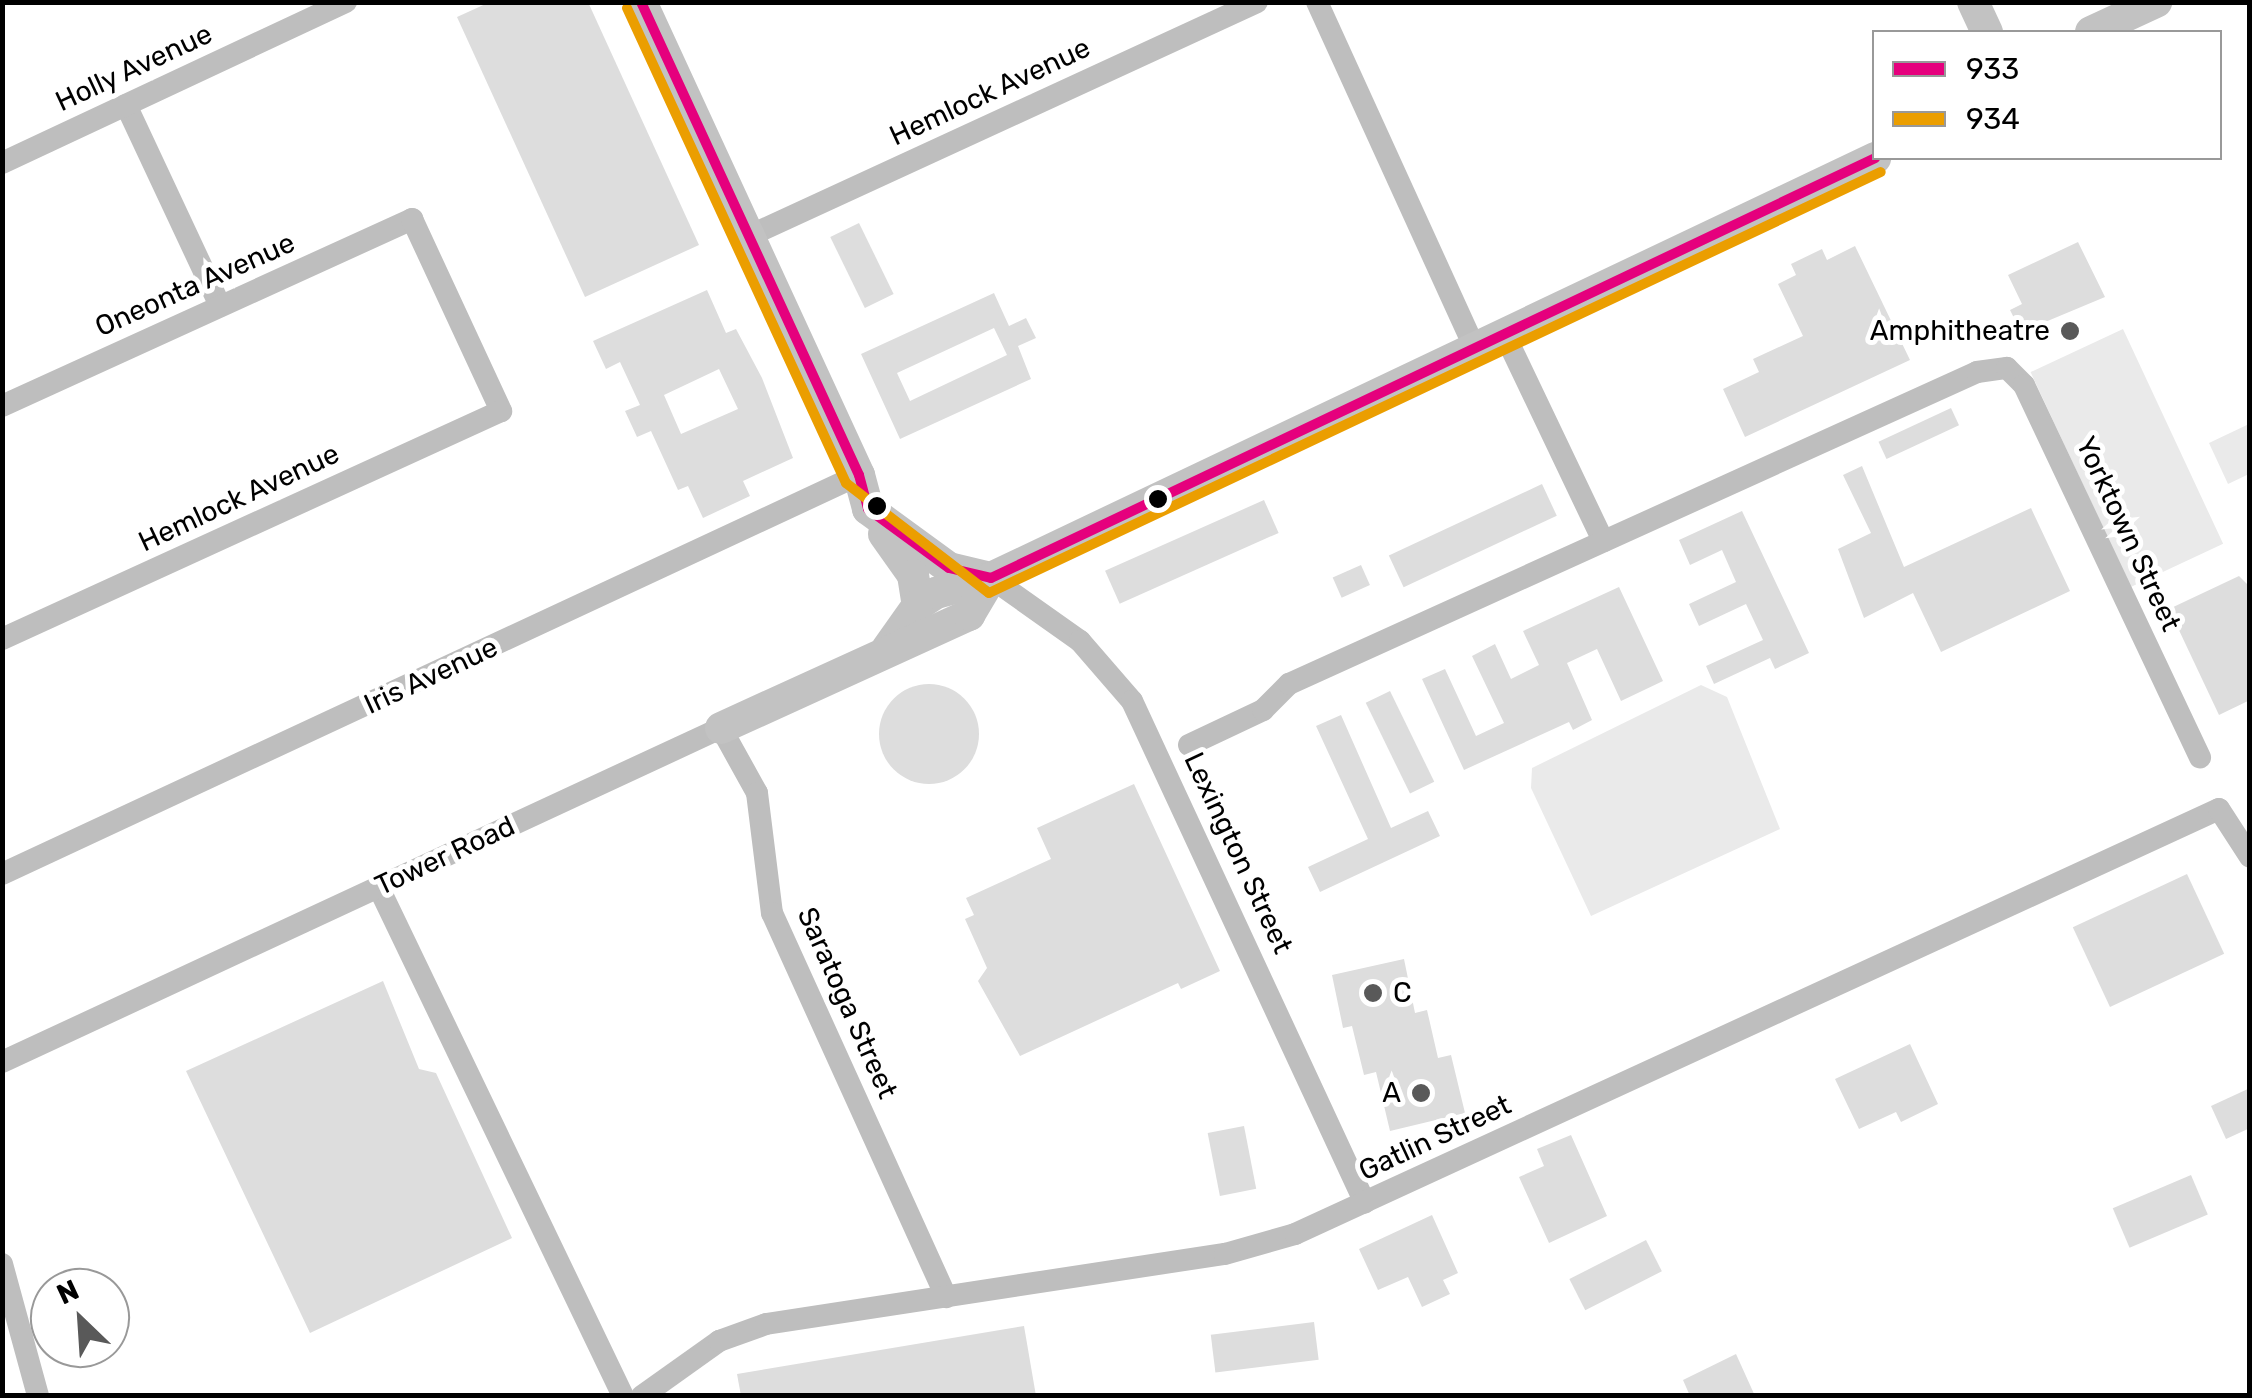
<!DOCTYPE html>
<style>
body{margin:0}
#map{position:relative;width:2252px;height:1398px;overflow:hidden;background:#fff;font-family:Rubik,sans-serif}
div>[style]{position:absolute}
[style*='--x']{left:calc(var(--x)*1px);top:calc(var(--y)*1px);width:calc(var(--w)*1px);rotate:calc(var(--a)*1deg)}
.green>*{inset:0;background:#eaeaea;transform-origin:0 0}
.building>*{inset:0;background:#ddd;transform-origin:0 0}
.round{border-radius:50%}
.street>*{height:22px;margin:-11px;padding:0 11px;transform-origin:11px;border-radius:11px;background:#bebebe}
.secondary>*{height:32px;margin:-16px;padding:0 16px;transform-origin:16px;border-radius:16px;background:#c2c2c2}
.bus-1>*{height:10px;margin:-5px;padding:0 5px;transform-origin:5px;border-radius:5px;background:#e5007d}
.bus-2>*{height:10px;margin:-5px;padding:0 5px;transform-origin:5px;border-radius:5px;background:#eb9e00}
.dots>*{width:28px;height:28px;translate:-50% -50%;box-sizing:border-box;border:5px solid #fff;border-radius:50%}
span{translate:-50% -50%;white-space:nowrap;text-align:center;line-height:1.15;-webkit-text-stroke:10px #fff;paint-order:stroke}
.street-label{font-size:28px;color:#000}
.poi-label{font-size:28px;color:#000}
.right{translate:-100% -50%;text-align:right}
.left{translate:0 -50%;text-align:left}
.frame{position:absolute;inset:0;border:5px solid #000;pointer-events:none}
.legend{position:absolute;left:1872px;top:30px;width:350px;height:130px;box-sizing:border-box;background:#fff;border:2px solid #999;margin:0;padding:12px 18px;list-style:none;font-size:30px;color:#000}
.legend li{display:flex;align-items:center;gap:20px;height:50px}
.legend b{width:50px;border:2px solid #999}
.north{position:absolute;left:30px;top:1268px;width:100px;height:100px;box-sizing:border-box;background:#fff;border:2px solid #999;border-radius:50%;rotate:335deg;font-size:28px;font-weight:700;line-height:40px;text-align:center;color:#000}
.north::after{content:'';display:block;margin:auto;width:35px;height:45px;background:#595959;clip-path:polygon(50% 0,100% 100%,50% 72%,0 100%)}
</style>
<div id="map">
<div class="green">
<i style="left:2123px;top:329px;width:237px;height:102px;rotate:65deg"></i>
<i style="clip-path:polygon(2249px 424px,2249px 474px,2228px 484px,2209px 443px)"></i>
<i style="clip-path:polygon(1701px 685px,1727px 697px,1780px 829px,1591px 916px,1531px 788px,1532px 768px)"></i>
</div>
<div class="building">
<i style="clip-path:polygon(490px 2px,588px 2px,699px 245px,585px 297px,457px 17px)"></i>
<i style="left:859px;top:223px;width:79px;height:32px;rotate:64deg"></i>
<i style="clip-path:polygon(2078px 242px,2105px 297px,2021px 332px,2010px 310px,2022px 304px,2008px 275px)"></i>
<i style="clip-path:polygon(1855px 246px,1910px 360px,1745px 437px,1723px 389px,1759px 372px,1753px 359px,1803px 336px,1778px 284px,1796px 275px,1791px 264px,1822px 249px,1827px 260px)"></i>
<i style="clip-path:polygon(evenodd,707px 290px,726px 333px,736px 329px,762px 378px,793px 458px,743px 481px,750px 496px,703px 518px,688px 486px,678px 490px,651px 431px,637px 437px,625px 411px,640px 405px,620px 362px,606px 369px,593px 341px,707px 290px,719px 369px,738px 409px,681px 434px,664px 395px,719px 369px)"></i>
<i style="clip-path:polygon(evenodd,994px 293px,1009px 326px,1026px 318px,1036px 338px,1018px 346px,1031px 379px,900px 439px,861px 354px,994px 293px,994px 328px,1007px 355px,910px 401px,897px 373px,994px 328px)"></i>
<i style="left:1951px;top:408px;width:19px;height:80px;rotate:65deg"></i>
<i style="clip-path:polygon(1862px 466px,1904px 567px,2031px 508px,2070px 591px,1941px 652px,1913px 593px,1864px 618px,1838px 549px,1871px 533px,1843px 475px)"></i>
<i style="left:1542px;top:484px;width:35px;height:169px;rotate:65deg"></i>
<i style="left:1264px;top:500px;width:36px;height:174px;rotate:66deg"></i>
<i style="clip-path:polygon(1742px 511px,1809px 653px,1775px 669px,1770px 658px,1714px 684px,1706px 666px,1763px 640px,1746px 604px,1699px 626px,1689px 604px,1736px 582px,1722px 550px,1690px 565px,1679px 540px)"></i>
<i style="left:1361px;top:565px;width:22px;height:31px;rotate:66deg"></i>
<i style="clip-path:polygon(2239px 576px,2250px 587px,2250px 700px,2219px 715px,2169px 609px)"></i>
<i style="clip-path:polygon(1619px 587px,1663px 681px,1621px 701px,1597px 649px,1567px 663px,1592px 720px,1573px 730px,1569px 722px,1464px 770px,1422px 679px,1445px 669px,1476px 736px,1504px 723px,1472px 656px,1495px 644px,1511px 679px,1539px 665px,1523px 631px)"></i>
<i class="round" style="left:879px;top:684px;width:100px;height:100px"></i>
<i style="left:1390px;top:691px;width:101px;height:27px;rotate:64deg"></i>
<i style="clip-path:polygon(1341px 715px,1391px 828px,1428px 811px,1440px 836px,1320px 892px,1308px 867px,1368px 839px,1316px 726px)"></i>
<i style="clip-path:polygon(1134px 784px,1220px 971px,1181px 989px,1178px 983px,1020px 1056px,978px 981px,987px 968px,965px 919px,974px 915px,966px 898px,1051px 859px,1037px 828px)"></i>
<i style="left:2187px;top:874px;width:88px;height:126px;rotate:65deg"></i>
<i style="clip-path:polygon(1404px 959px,1415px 1013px,1427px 1010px,1438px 1058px,1451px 1055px,1465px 1113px,1390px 1131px,1376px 1072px,1364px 1075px,1352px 1026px,1343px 1028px,1332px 975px)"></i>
<i style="clip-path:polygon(383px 981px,419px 1069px,436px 1073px,512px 1238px,310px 1333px,186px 1071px)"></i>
<i style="clip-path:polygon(1910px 1044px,1938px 1104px,1901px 1122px,1896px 1112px,1859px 1129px,1835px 1079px)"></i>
<i style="clip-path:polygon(2250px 1088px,2250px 1128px,2226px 1139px,2211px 1106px)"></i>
<i style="left:1244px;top:1126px;width:64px;height:37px;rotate:79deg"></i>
<i style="clip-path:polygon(1571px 1135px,1607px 1216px,1549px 1243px,1519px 1177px,1544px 1166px,1537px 1149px)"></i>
<i style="left:2191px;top:1175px;width:43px;height:85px;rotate:67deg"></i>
<i style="clip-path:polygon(1432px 1215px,1458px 1273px,1443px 1280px,1450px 1294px,1422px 1307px,1408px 1277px,1378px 1290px,1359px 1249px)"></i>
<i style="left:1646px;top:1240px;width:35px;height:86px;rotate:63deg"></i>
<i style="left:1314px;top:1322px;width:38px;height:104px;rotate:83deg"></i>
<i style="clip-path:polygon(1024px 1326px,1036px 1396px,741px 1396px,737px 1374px)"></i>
<i style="clip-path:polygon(1736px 1354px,1755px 1396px,1690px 1396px,1683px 1380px)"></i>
</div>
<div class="street">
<i style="--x:1317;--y:2;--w:377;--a:65.5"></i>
<i style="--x:126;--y:105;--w:222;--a:64.9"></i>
<i style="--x:2;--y:163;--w:380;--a:-25.1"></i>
<i style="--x:749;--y:236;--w:559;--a:-24.73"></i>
<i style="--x:1503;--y:331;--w:233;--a:64.5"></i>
<i style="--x:2;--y:406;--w:451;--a:-24.5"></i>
<i style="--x:412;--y:219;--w:212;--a:65.1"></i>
<i style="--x:501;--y:411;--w:549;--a:155.44"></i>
<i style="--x:991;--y:578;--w:109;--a:35.3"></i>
<i style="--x:1080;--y:641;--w:79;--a:49.1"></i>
<i style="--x:1132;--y:701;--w:553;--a:65.1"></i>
<i style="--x:1189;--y:745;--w:82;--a:-25.3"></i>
<i style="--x:1263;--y:710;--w:37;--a:-45"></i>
<i style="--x:1289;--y:684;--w:755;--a:-24.39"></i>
<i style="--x:1977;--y:372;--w:30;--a:-8"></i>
<i style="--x:2007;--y:368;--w:24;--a:45"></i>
<i style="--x:2024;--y:385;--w:412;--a:64.7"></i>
<i style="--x:2;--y:874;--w:945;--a:-24.97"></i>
<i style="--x:378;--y:886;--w:566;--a:64.34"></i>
<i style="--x:2;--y:1062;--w:793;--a:-24.92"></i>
<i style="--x:721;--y:728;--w:74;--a:61"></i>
<i style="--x:757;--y:793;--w:121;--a:82.9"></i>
<i style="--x:772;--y:913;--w:422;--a:65.6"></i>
<i style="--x:2;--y:1264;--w:137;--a:74.7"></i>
<i style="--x:642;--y:1396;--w:95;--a:-35.5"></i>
<i style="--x:719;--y:1341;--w:50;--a:-19.9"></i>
<i style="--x:766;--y:1324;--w:464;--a:-8.7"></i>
<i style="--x:1225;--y:1254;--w:73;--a:-15.9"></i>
<i style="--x:1295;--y:1234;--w:1017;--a:-24.7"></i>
<i style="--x:2219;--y:809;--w:57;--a:57.1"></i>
</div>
<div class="secondary">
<i style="--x:641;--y:2;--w:521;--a:65.26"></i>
<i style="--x:859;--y:475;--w:35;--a:75"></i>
<i style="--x:868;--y:509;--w:100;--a:36.1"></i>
<i style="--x:949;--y:568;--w:43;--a:13.4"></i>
<i style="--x:1973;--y:2;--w:33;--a:65"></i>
<i style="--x:2091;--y:32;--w:72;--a:-24.8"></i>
<i style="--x:884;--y:534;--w:50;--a:54.7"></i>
<i style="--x:913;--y:575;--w:30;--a:81"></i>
<i style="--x:887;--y:649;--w:54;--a:-54.8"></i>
<i style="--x:918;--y:605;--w:22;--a:-34"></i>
<i style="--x:936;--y:593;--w:57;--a:-15.3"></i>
<i style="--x:991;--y:578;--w:979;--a:-25.41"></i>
<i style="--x:721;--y:728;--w:273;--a:-24.5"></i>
<i style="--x:969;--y:615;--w:43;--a:-59.3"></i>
</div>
<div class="bus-1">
<i style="--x:641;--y:2;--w:521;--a:65.26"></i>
<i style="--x:859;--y:475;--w:35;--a:75"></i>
<i style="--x:868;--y:509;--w:100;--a:36.1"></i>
<i style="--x:949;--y:568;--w:43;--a:13.4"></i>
<i style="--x:991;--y:578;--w:979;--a:-25.41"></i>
</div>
<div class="bus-2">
<i style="--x:627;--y:8;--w:523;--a:65.25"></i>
<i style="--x:846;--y:483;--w:180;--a:37.6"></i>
<i style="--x:989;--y:593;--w:986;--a:-25.27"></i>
</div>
<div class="dots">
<i style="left:2070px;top:331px;background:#595959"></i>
<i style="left:1158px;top:499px;background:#000"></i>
<i style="left:877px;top:506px;background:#000"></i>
<i style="left:1373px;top:993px;background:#595959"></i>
<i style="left:1421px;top:1093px;background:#595959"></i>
</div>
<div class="street-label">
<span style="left:134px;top:68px;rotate:-25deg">Holly Avenue</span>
<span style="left:990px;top:92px;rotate:-25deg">Hemlock Avenue</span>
<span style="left:195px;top:285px;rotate:-24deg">Oneonta Avenue</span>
<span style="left:239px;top:498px;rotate:-25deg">Hemlock Avenue</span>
<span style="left:2128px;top:534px;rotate:65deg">Yorktown Street</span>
<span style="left:431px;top:676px;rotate:-25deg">Iris Avenue</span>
<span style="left:1238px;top:853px;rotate:65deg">Lexington Street</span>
<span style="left:445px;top:856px;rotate:-25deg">Tower Road</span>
<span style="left:847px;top:1003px;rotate:66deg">Saratoga Street</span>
<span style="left:1435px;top:1138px;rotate:-25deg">Gatlin Street</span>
</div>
<div class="poi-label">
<span class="right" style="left:2050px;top:331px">Amphitheatre</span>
<span class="left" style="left:1393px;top:993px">C</span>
<span class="right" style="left:1401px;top:1093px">A</span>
</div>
<div class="frame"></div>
<ul class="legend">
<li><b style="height:12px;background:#e5007d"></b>933</li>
<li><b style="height:12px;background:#eb9e00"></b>934</li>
</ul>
<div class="north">N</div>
</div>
